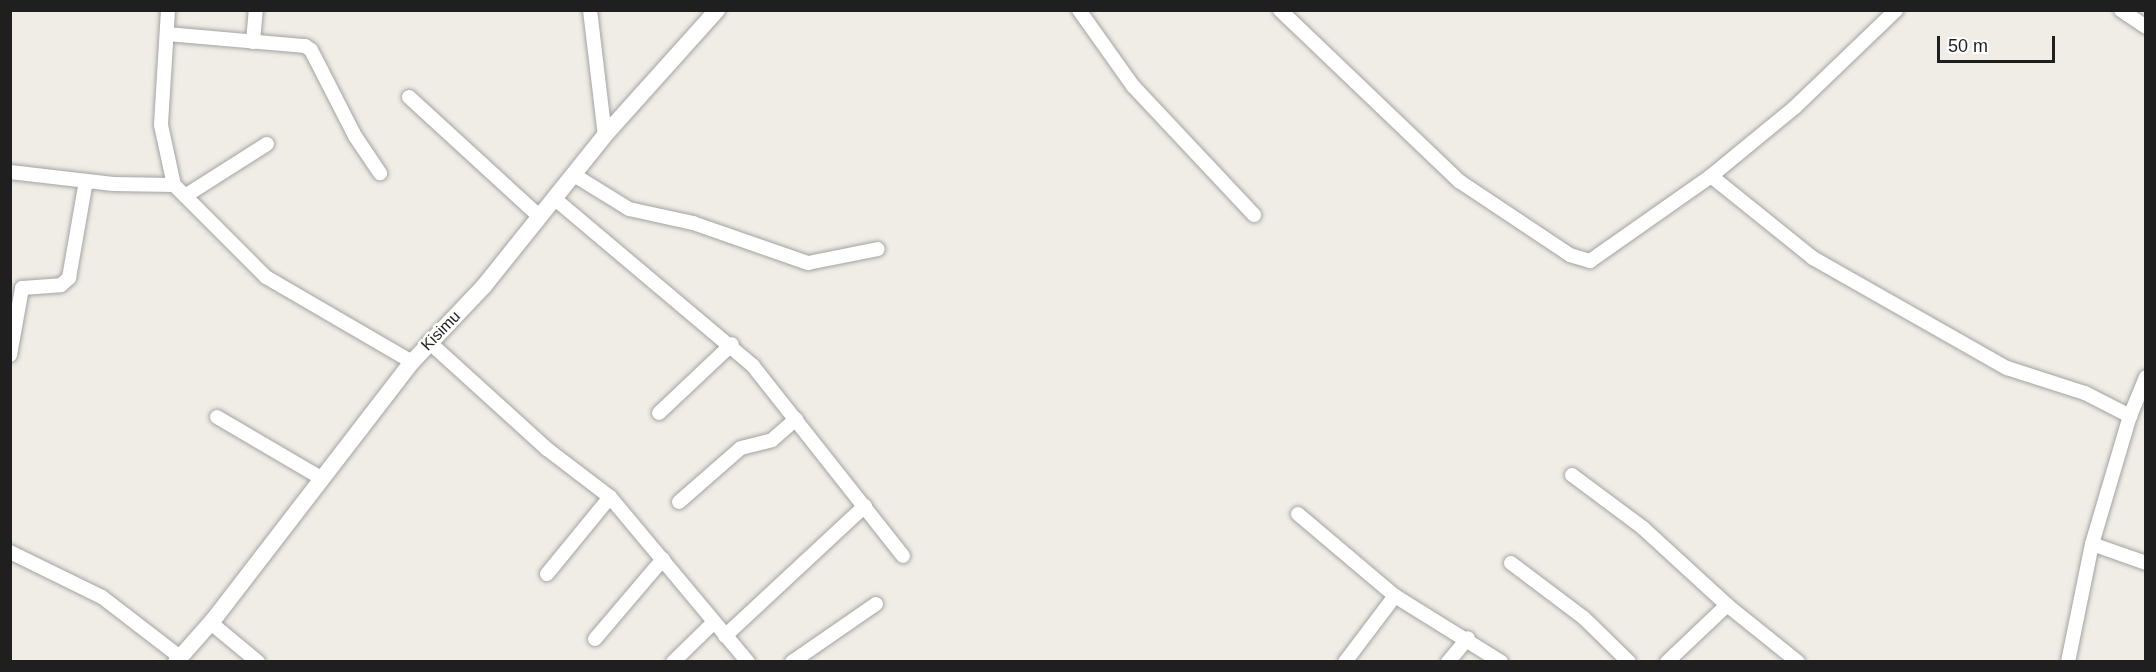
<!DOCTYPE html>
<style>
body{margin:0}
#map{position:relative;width:2156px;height:672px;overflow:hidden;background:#efede5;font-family:Arial,sans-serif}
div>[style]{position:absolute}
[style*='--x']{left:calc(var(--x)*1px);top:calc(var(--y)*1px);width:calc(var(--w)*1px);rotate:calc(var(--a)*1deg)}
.roads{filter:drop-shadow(0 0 2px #a3a3a3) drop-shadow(0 0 2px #a3a3a3)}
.minor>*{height:14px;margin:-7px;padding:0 7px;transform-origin:7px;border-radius:7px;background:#fff}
.tertiary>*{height:16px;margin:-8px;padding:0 8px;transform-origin:8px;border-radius:8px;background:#fff}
span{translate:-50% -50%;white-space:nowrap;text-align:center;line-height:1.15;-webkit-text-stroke:4.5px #fff;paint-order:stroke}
.street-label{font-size:16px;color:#1f1f1f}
.frame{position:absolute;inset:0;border:12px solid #1f1f1f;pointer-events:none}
.scale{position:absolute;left:1937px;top:36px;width:118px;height:27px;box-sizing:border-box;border:3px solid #1f1f1f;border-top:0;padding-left:8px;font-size:18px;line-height:21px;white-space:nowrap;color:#1f1f1f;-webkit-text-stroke:4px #fff;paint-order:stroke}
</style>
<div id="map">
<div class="roads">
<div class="minor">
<i style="--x:168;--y:10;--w:115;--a:93.5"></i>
<i style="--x:161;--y:125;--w:61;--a:77.8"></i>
<i style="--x:174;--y:185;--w:130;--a:45"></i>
<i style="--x:266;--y:277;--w:169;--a:30.2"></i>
<i style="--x:590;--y:10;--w:126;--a:83.2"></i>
<i style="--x:1079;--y:10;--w:93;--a:54.6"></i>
<i style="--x:1133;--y:86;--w:177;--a:46.8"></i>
<i style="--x:1280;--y:10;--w:248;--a:43.7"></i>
<i style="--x:1459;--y:181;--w:133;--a:33.7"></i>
<i style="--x:1570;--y:255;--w:21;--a:17"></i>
<i style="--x:1590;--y:261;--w:148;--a:-35.1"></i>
<i style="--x:1711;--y:176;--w:109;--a:-39.4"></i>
<i style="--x:1795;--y:107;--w:140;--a:-43.8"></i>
<i style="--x:2121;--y:10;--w:30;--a:34"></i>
<i style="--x:167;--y:34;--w:139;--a:5"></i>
<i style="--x:305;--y:46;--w:7;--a:34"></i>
<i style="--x:311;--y:50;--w:97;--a:62.9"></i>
<i style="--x:355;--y:136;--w:45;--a:56"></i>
<i style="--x:253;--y:42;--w:32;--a:-85"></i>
<i style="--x:409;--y:97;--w:175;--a:42.5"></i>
<i style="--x:10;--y:172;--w:104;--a:6.6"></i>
<i style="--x:113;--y:184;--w:61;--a:0.9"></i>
<i style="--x:574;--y:175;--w:65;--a:31.7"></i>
<i style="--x:629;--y:209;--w:66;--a:12.3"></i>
<i style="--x:693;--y:223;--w:122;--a:19.2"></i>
<i style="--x:808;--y:263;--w:71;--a:-11.3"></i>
<i style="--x:1711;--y:176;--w:131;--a:38.8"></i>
<i style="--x:1813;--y:258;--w:223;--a:29.6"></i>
<i style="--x:2007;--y:368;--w:82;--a:17.8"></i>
<i style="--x:2085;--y:393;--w:51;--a:27.1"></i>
<i style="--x:185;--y:196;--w:97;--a:-32.4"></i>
<i style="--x:555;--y:199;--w:259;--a:40.1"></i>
<i style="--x:753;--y:366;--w:242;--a:51.7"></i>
<i style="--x:429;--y:342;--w:159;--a:42.2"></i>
<i style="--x:547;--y:449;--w:79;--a:37.3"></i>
<i style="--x:610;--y:497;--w:215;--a:50.1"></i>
<i style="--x:10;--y:355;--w:68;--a:-79.8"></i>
<i style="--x:22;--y:288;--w:39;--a:-4"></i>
<i style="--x:61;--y:285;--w:11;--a:-41"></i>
<i style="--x:69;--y:278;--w:98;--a:-80.1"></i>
<i style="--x:659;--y:413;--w:100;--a:-43.4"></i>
<i style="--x:217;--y:417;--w:121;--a:30.4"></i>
<i style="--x:1572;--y:475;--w:89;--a:36.7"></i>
<i style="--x:1643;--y:528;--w:114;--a:42.5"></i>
<i style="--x:1727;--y:605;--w:91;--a:38.8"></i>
<i style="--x:679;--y:502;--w:82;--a:-41.1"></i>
<i style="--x:741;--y:448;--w:32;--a:-14"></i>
<i style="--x:772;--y:440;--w:32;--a:-41"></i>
<i style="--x:1298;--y:514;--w:127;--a:40.2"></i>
<i style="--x:1395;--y:596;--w:125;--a:31.9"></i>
<i style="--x:2092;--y:544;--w:57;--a:19.4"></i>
<i style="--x:10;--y:552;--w:102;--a:26.1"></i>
<i style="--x:102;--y:597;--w:98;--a:37.6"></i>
<i style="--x:1511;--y:563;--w:91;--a:37"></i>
<i style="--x:1584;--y:618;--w:63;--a:44.4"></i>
<i style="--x:547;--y:574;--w:99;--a:-50.7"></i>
<i style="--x:211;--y:623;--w:61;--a:39.7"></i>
<i style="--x:725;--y:636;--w:191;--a:-42.9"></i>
<i style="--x:595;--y:639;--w:105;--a:-49.6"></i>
<i style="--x:673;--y:662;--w:57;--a:-44.3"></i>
<i style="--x:792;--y:662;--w:102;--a:-34.6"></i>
<i style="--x:1345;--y:662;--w:83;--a:-52.9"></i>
<i style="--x:1448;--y:662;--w:31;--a:-50"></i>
<i style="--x:1667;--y:662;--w:83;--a:-43.5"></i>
<i style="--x:2068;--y:662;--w:120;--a:-78.5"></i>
<i style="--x:2092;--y:544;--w:134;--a:-73.5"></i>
<i style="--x:2130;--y:416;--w:42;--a:-67.7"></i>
</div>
<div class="tertiary">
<i style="--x:176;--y:662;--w:57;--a:-48.5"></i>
<i style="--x:214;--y:619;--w:324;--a:-52.4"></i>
<i style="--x:412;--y:362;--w:105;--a:-46.5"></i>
<i style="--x:484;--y:286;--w:193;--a:-51.3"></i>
<i style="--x:605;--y:135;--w:168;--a:-48.1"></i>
</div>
</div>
<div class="street-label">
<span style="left:441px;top:331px;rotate:-46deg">Kisimu</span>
</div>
<div class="frame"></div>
<div class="scale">50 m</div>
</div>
